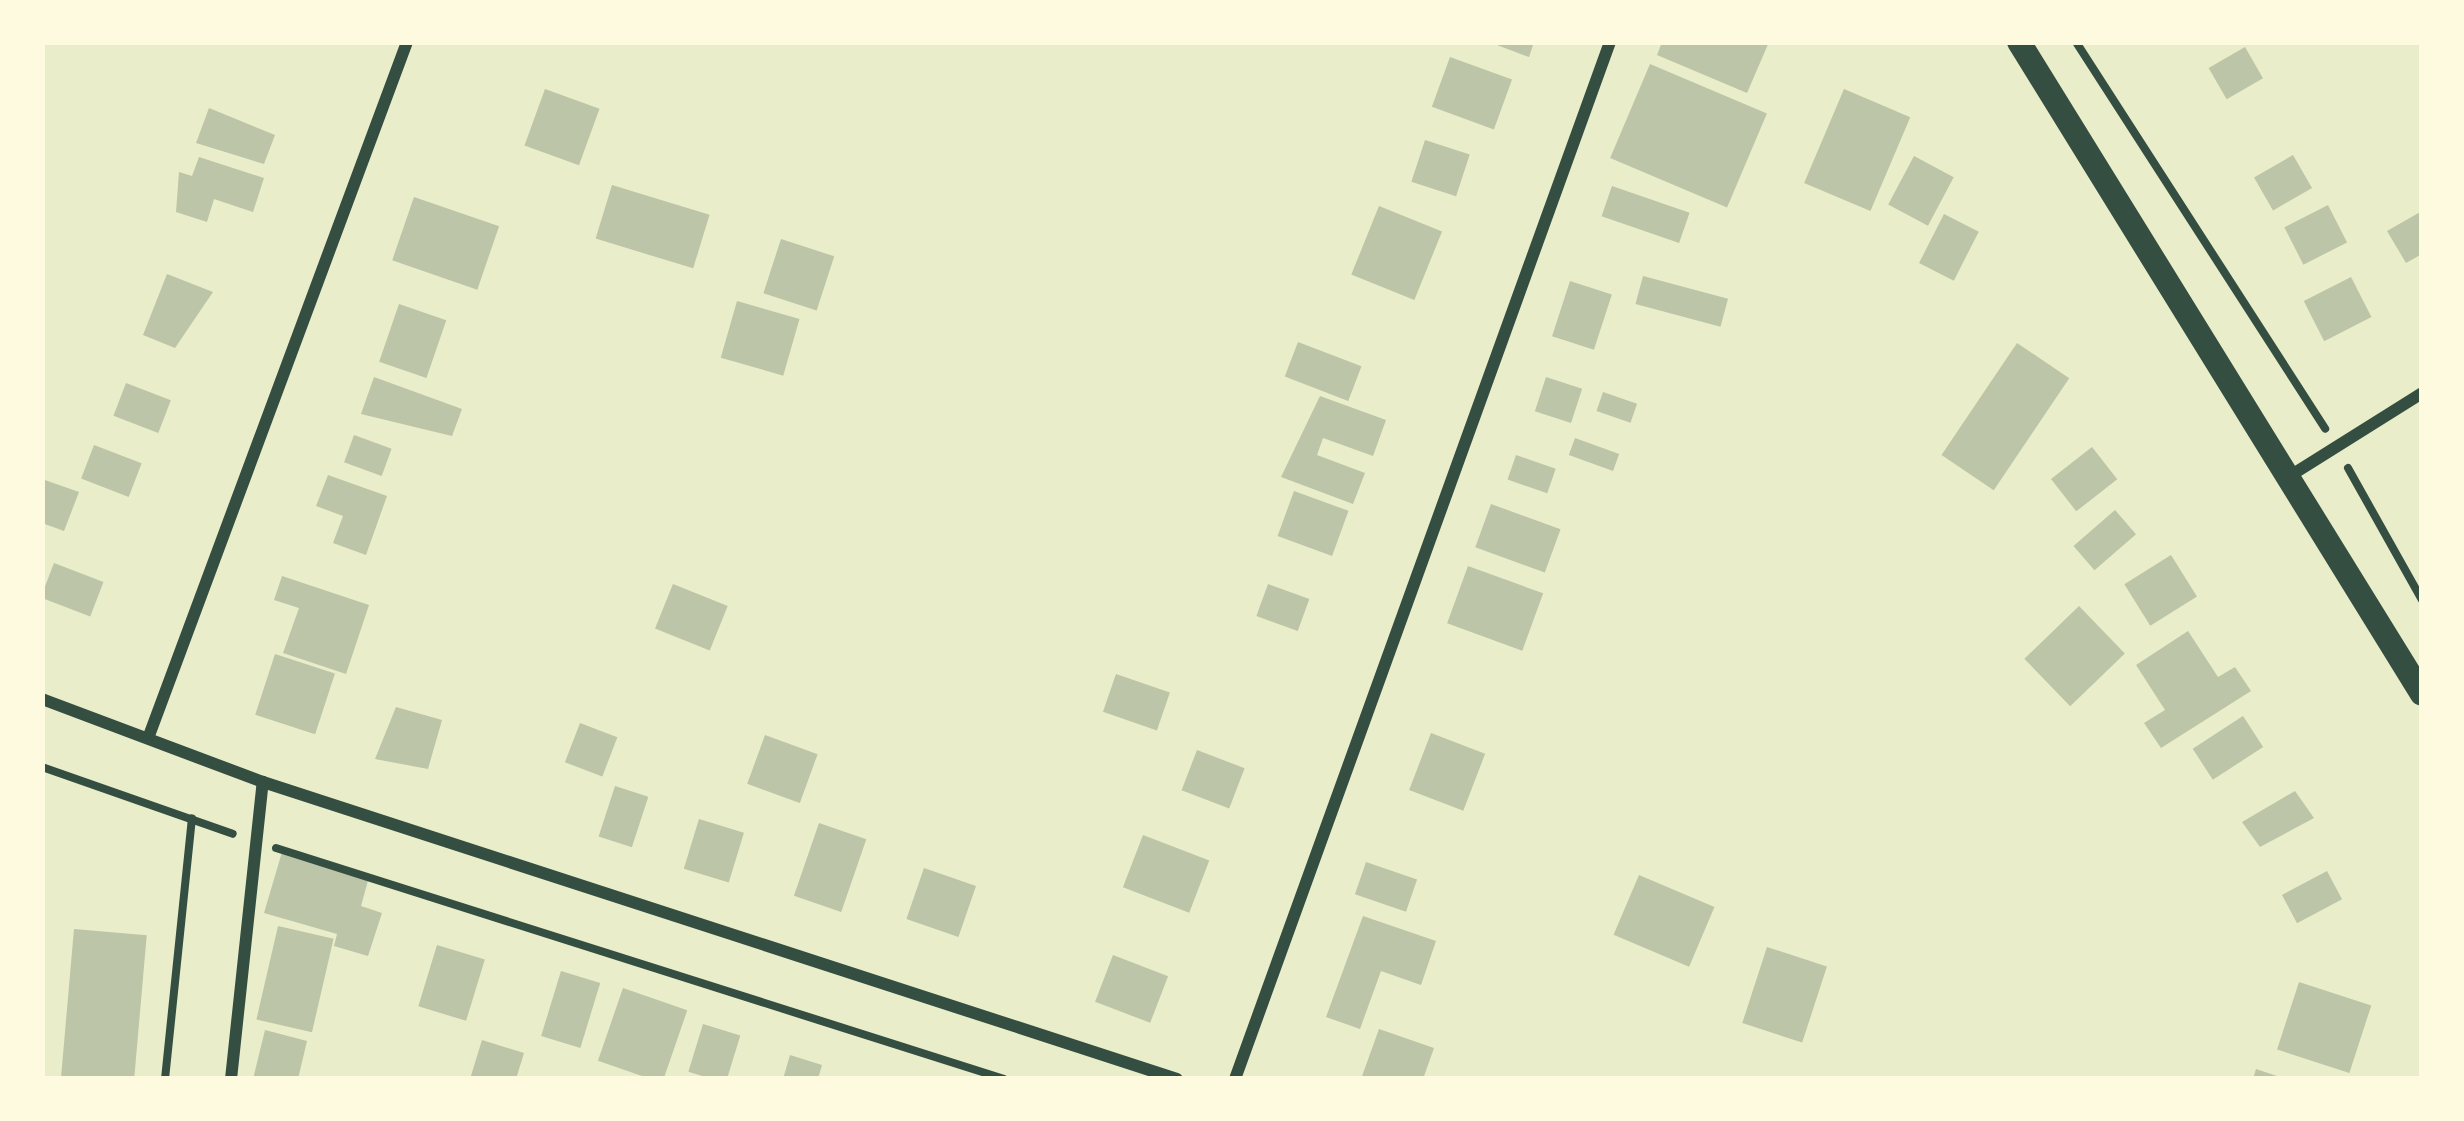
<!DOCTYPE html>
<style>
body{margin:0}
#map{position:relative;width:2464px;height:1121px;overflow:hidden;background:#e9edc9;font-family:"Crimson Pro",serif}
div>[style]{position:absolute}
[style*='--x']{left:calc(var(--x)*1px);top:calc(var(--y)*1px);width:calc(var(--w)*1px);rotate:calc(var(--a)*1deg)}
.building>*{inset:0;background:#bcc5a7;transform-origin:0 0}
.path>*{height:8px;margin:-4px;padding:0 4px;transform-origin:4px;border-radius:4px;background:#344e41}
.minor>*{height:12px;margin:-6px;padding:0 6px;transform-origin:6px;border-radius:6px;background:#344e41}
.secondary>*{height:24px;margin:-12px;padding:0 12px;transform-origin:12px;border-radius:12px;background:#344e41}
span{translate:-50% -50%;white-space:nowrap;text-align:center;line-height:1.15;-webkit-text-stroke:12px #fefae0;paint-order:stroke}
.frame{position:absolute;inset:0;border:45px solid #fefae0;pointer-events:none}
</style>
<div id="map">
<div class="building">
<i style="clip-path:polygon(1489px 42px,1534px 42px,1529px 57px)"></i>
<i style="clip-path:polygon(1662px 42px,1769px 42px,1747px 93px,1657px 55px)"></i>
<i style="left:2245px;top:47px;width:36px;height:42px;rotate:60deg"></i>
<i style="left:1450px;top:57px;width:66px;height:53px;rotate:20deg"></i>
<i style="left:1650px;top:64px;width:127px;height:102px;rotate:23deg"></i>
<i style="left:545px;top:89px;width:58px;height:60px;rotate:20deg"></i>
<i style="left:1844px;top:89px;width:72px;height:102px;rotate:23deg"></i>
<i style="clip-path:polygon(209px 108px,275px 135px,264px 164px,196px 143px)"></i>
<i style="left:1425px;top:140px;width:47px;height:44px;rotate:18deg"></i>
<i style="left:2293px;top:155px;width:38px;height:45px;rotate:60deg"></i>
<i style="left:1914px;top:156px;width:45px;height:55px;rotate:28deg"></i>
<i style="clip-path:polygon(199px 157px,264px 178px,253px 212px,214px 199px,207px 222px,176px 212px,179px 172px,192px 176px)"></i>
<i style="left:612px;top:185px;width:102px;height:56px;rotate:17deg"></i>
<i style="left:1612px;top:186px;width:82px;height:32px;rotate:19deg"></i>
<i style="left:414px;top:197px;width:90px;height:67px;rotate:19deg"></i>
<i style="left:2328px;top:205px;width:42px;height:49px;rotate:63deg"></i>
<i style="left:1379px;top:206px;width:68px;height:74px;rotate:22deg"></i>
<i style="clip-path:polygon(2422px 211px,2422px 254px,2406px 263px,2387px 231px)"></i>
<i style="left:1944px;top:214px;width:39px;height:55px;rotate:27deg"></i>
<i style="left:781px;top:239px;width:56px;height:57px;rotate:18deg"></i>
<i style="clip-path:polygon(167px 274px,213px 292px,175px 348px,143px 335px)"></i>
<i style="left:1643px;top:276px;width:88px;height:29px;rotate:15deg"></i>
<i style="left:2351px;top:277px;width:45px;height:53px;rotate:63deg"></i>
<i style="left:1570px;top:281px;width:44px;height:58px;rotate:18deg"></i>
<i style="left:737px;top:301px;width:65px;height:59px;rotate:16deg"></i>
<i style="left:399px;top:304px;width:50px;height:61px;rotate:19deg"></i>
<i style="left:1298px;top:342px;width:68px;height:37px;rotate:21deg"></i>
<i style="left:2017px;top:343px;width:63px;height:135px;rotate:34deg"></i>
<i style="clip-path:polygon(374px 377px,462px 409px,452px 436px,361px 414px)"></i>
<i style="left:1546px;top:377px;width:38px;height:36px;rotate:18deg"></i>
<i style="left:126px;top:383px;width:48px;height:35px;rotate:21deg"></i>
<i style="left:1603px;top:392px;width:36px;height:20px;rotate:19deg"></i>
<i style="clip-path:polygon(1320px 396px,1386px 420px,1373px 456px,1323px 438px,1317px 455px,1365px 473px,1353px 504px,1281px 477px)"></i>
<i style="left:354px;top:435px;width:40px;height:29px;rotate:20deg"></i>
<i style="left:1575px;top:438px;width:47px;height:18px;rotate:20deg"></i>
<i style="left:94px;top:445px;width:51px;height:36px;rotate:21deg"></i>
<i style="left:2092px;top:447px;width:41px;height:52px;rotate:52deg"></i>
<i style="left:1516px;top:455px;width:42px;height:26px;rotate:19deg"></i>
<i style="clip-path:polygon(328px 475px,387px 496px,366px 555px,333px 543px,343px 516px,316px 506px)"></i>
<i style="clip-path:polygon(42px 479px,79px 492px,64px 531px,42px 523px)"></i>
<i style="left:1294px;top:491px;width:58px;height:48px;rotate:20deg"></i>
<i style="left:1491px;top:504px;width:74px;height:46px;rotate:20deg"></i>
<i style="left:2115px;top:510px;width:32px;height:55px;rotate:49deg"></i>
<i style="left:2171px;top:555px;width:49px;height:55px;rotate:58deg"></i>
<i style="left:54px;top:563px;width:53px;height:37px;rotate:21deg"></i>
<i style="left:1468px;top:566px;width:80px;height:61px;rotate:20deg"></i>
<i style="clip-path:polygon(282px 576px,369px 605px,346px 674px,283px 653px,299px 608px,274px 600px)"></i>
<i style="left:673px;top:584px;width:59px;height:48px;rotate:22deg"></i>
<i style="left:1268px;top:584px;width:44px;height:34px;rotate:20deg"></i>
<i style="left:2079px;top:606px;width:66px;height:76px;rotate:46deg"></i>
<i style="clip-path:polygon(2188px 631px,2218px 677px,2235px 667px,2251px 691px,2161px 748px,2144px 723px,2165px 710px,2136px 665px)"></i>
<i style="left:275px;top:654px;width:63px;height:64px;rotate:18deg"></i>
<i style="left:1116px;top:674px;width:57px;height:40px;rotate:19deg"></i>
<i style="clip-path:polygon(396px 707px,442px 720px,428px 769px,375px 759px)"></i>
<i style="left:2243px;top:716px;width:37px;height:60px;rotate:57deg"></i>
<i style="left:580px;top:723px;width:40px;height:42px;rotate:21deg"></i>
<i style="left:1431px;top:733px;width:58px;height:61px;rotate:21deg"></i>
<i style="left:765px;top:735px;width:56px;height:52px;rotate:20deg"></i>
<i style="left:1197px;top:750px;width:51px;height:43px;rotate:21deg"></i>
<i style="left:615px;top:786px;width:35px;height:53px;rotate:18deg"></i>
<i style="clip-path:polygon(2295px 791px,2314px 818px,2260px 847px,2242px 822px)"></i>
<i style="left:699px;top:819px;width:47px;height:52px;rotate:17deg"></i>
<i style="left:819px;top:823px;width:50px;height:77px;rotate:19deg"></i>
<i style="left:1143px;top:835px;width:71px;height:56px;rotate:21deg"></i>
<i style="clip-path:polygon(282px 852px,369px 877px,361px 906px,382px 913px,368px 956px,334px 946px,337px 934px,264px 913px)"></i>
<i style="left:1366px;top:862px;width:54px;height:34px;rotate:19deg"></i>
<i style="left:924px;top:868px;width:55px;height:54px;rotate:19deg"></i>
<i style="left:2327px;top:871px;width:32px;height:51px;rotate:62deg"></i>
<i style="left:1639px;top:875px;width:82px;height:65px;rotate:23deg"></i>
<i style="clip-path:polygon(1363px 916px,1436px 941px,1421px 985px,1381px 971px,1360px 1029px,1326px 1017px)"></i>
<i style="left:278px;top:926px;width:57px;height:96px;rotate:13deg"></i>
<i style="left:74px;top:929px;width:73px;height:151px;rotate:5deg"></i>
<i style="left:437px;top:945px;width:50px;height:64px;rotate:17deg"></i>
<i style="left:1767px;top:947px;width:63px;height:80px;rotate:18deg"></i>
<i style="left:1113px;top:955px;width:59px;height:50px;rotate:21deg"></i>
<i style="left:561px;top:971px;width:41px;height:68px;rotate:17deg"></i>
<i style="left:2299px;top:982px;width:76px;height:71px;rotate:18deg"></i>
<i style="left:623px;top:988px;width:68px;height:77px;rotate:19deg"></i>
<i style="left:703px;top:1024px;width:39px;height:50px;rotate:17deg"></i>
<i style="clip-path:polygon(1379px 1029px,1434px 1048px,1423px 1079px,1361px 1079px)"></i>
<i style="clip-path:polygon(265px 1030px,307px 1041px,298px 1079px,253px 1079px)"></i>
<i style="clip-path:polygon(482px 1040px,524px 1053px,516px 1079px,470px 1079px)"></i>
<i style="clip-path:polygon(790px 1055px,822px 1065px,818px 1079px,783px 1079px)"></i>
<i style="clip-path:polygon(2256px 1069px,2283px 1078px,2283px 1079px,2253px 1079px)"></i>
</div>
<div class="path">
<i style="--x:2076;--y:42;--w:460;--a:57.2"></i>
<i style="--x:2348;--y:468;--w:151;--a:60.7"></i>
<i style="--x:42;--y:767;--w:202;--a:19.3"></i>
<i style="--x:276;--y:848;--w:764;--a:17.6"></i>
<i style="--x:165;--y:1079;--w:262;--a:-84.1"></i>
</div>
<div class="minor">
<i style="--x:2293;--y:474;--w:152;--a:-32.1"></i>
<i style="--x:42;--y:699;--w:236;--a:20.6"></i>
<i style="--x:263;--y:782;--w:961;--a:18"></i>
<i style="--x:150;--y:733;--w:737;--a:-69.6"></i>
<i style="--x:231;--y:1079;--w:299;--a:-83.9"></i>
<i style="--x:1235;--y:1079;--w:1103;--a:-70.12"></i>
</div>
<div class="secondary">
<i style="--x:2019;--y:42;--w:766;--a:58.28"></i>
</div>
<div class="frame"></div>
</div>
